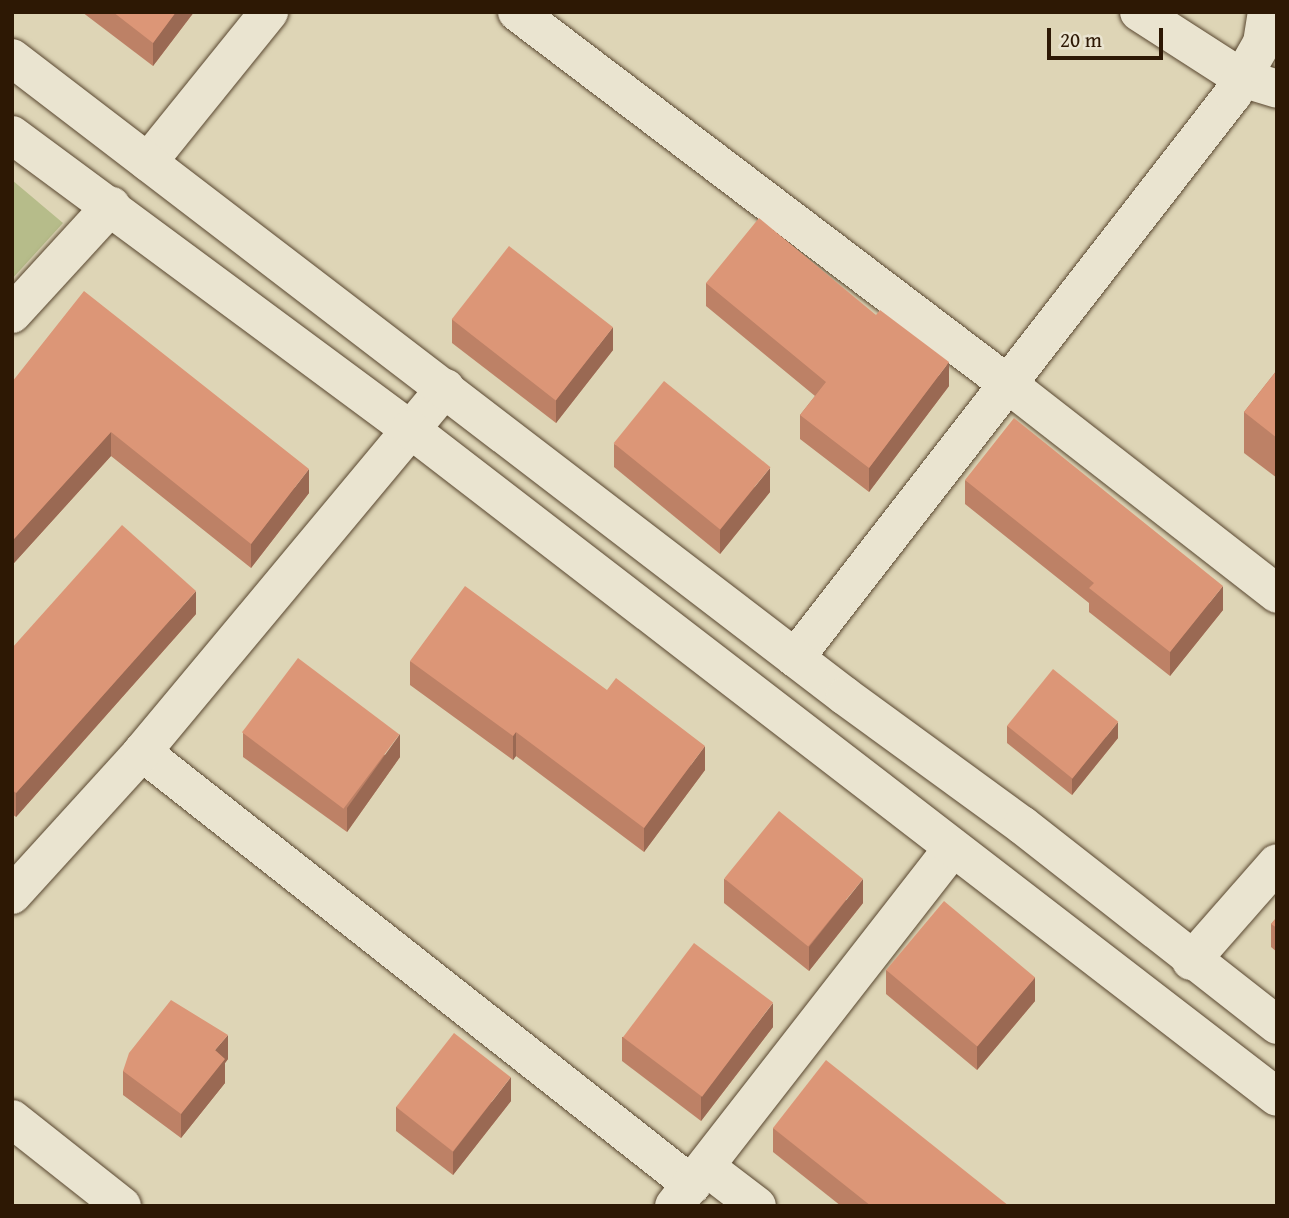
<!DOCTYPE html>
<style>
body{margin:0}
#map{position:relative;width:1289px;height:1218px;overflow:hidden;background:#ded5b6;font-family:"Gentium Book Plus",serif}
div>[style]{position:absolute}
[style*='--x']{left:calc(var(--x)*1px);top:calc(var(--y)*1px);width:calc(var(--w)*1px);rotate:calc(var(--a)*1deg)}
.green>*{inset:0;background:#b6bc8a}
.roads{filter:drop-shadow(0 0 2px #594730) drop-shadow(0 0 2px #594730)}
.street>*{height:38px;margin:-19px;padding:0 19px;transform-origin:19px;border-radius:19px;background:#eae4d0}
.secondary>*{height:38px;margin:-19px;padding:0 19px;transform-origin:19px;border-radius:19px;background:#eae4d0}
.wall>*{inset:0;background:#bd8166}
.shaded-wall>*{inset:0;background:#9a6953}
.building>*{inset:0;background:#dc9677;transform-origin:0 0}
span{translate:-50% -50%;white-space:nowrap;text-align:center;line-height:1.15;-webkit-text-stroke:5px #eae4d0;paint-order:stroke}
.frame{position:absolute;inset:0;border:14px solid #2d1804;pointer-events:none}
.scale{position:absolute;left:1047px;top:28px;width:116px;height:32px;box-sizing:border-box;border:4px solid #2d1804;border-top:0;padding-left:9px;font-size:21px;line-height:24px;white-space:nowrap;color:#2d1804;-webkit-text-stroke:5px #eae4d0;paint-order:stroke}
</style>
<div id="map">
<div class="green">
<i style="clip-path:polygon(12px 180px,63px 223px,12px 279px)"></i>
</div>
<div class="roads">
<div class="street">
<i style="--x:517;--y:12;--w:617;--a:37.17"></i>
<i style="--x:1009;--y:385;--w:340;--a:37.9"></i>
<i style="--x:1139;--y:12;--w:122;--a:32.7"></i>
<i style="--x:1242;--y:78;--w:37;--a:17"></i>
<i style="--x:148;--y:162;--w:193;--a:-51.1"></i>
<i style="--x:12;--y:314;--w:147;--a:-47.5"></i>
<i style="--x:795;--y:658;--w:714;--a:-52.17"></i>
<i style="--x:1233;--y:94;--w:59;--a:-60.4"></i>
<i style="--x:1262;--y:43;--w:31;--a:-81"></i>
<i style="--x:142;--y:752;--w:700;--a:38.21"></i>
<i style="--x:12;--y:895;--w:193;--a:-47.7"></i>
<i style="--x:142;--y:752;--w:474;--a:-50.2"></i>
<i style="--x:1191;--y:961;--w:130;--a:-48.7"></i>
<i style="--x:12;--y:1119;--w:140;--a:38.3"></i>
<i style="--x:706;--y:1167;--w:64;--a:37.4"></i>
<i style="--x:674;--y:1206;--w:451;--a:-52.1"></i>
</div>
<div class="secondary">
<i style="--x:12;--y:58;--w:1049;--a:37.45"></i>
<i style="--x:845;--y:696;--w:219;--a:36.1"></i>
<i style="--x:1022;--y:825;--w:324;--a:38.1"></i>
<i style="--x:12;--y:135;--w:495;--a:36.5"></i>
<i style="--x:410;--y:429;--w:1094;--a:37.61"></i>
</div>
</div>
<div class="wall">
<i style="clip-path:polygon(82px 12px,194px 12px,153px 66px)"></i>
<i style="clip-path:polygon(706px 283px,876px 315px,949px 386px,869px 492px,800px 439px,800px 415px,815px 396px,706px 306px)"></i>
<i style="clip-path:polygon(452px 319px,613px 350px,556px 423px,452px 343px)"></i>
<i style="clip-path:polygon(1277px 370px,1277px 478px,1244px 453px,1244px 412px)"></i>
<i style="clip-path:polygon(12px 382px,309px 493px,251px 568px,111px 456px,14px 563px,12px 561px)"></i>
<i style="clip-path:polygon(614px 444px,770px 492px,720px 554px,614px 467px)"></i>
<i style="clip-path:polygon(965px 480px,1223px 610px,1170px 676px,1089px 612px,1089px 603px,965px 504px)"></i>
<i style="clip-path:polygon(196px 614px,16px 817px,12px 814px,12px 648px)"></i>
<i style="clip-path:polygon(410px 661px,705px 770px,644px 852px,516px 756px,513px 760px,410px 685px)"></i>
<i style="clip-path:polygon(1007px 726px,1118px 738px,1072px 795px,1007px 743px)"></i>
<i style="clip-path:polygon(243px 733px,400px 757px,347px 832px,243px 757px)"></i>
<i style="clip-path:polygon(724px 879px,863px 903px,809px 971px,724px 903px)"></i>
<i style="clip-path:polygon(1277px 917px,1277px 952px,1271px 947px,1271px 924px)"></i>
<i style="clip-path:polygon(886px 970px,1035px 1001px,977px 1070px,886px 994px)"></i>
<i style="clip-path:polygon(773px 1027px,701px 1121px,622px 1061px,622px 1037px)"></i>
<i style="clip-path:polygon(228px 1059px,225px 1063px,225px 1083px,181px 1138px,123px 1095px,123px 1071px)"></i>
<i style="clip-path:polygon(511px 1101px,453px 1175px,396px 1131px,396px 1107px)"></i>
<i style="clip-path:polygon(773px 1128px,1009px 1206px,841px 1206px,773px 1152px)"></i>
</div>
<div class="shaded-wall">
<i style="clip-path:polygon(176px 12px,194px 12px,153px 66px,153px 43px)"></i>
<i style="clip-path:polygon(613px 327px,613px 350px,556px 423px,556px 400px)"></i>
<i style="clip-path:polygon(949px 362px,949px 386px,869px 492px,869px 468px)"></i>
<i style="clip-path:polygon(111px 432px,111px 456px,14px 563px,14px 539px)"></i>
<i style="clip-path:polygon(770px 468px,770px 492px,720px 554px,720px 530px)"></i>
<i style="clip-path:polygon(309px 469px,309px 493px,251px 568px,251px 544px)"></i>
<i style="clip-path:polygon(1223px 586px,1223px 610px,1170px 676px,1170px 652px)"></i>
<i style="clip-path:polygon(196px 591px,196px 614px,16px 817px,16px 793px)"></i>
<i style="clip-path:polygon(1118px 722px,1118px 738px,1072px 795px,1072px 779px)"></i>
<i style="clip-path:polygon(516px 732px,516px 756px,513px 760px,513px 736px)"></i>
<i style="clip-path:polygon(400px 734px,400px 757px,347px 832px,347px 808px)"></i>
<i style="clip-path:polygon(705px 746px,705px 770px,644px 852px,644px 828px)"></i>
<i style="clip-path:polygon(863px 879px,863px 903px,809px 971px,809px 947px)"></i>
<i style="clip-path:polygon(1035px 977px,1035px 1001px,977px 1070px,977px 1046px)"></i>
<i style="clip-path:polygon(773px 1003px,773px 1027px,701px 1121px,701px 1097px)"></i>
<i style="clip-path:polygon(228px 1035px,228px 1059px,225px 1063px,225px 1083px,181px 1138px,181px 1114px,215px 1050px)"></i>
<i style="clip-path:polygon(511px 1077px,511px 1101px,453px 1175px,453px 1152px)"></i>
</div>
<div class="building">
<i style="clip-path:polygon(113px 12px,176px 12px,153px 43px)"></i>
<i style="clip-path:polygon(759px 218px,876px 315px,880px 310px,949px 362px,869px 468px,800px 415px,826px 382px,706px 283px)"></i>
<i style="left:509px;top:246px;width:132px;height:93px;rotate:38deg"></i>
<i style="clip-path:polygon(84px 291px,309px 469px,251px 544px,111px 432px,14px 539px,12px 537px,12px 382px)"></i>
<i style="clip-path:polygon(1277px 370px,1277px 438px,1244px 412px)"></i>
<i style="left:664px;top:381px;width:137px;height:80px;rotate:39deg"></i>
<i style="clip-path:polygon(1014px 418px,1223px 586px,1170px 652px,1089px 588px,1094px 583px,965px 480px)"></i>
<i style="clip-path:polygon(122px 525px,196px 591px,16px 793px,12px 790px,12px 648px)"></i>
<i style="clip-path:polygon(465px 586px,607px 690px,616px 678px,705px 746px,644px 828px,516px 732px,513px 736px,410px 661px)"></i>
<i style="left:298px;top:658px;width:127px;height:93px;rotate:37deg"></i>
<i style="left:1053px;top:669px;width:84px;height:73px;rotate:39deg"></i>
<i style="left:779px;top:811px;width:108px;height:87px;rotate:39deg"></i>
<i style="left:944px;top:901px;width:119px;height:90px;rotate:40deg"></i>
<i style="clip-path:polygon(1277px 917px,1277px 928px,1271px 924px)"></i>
<i style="left:694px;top:943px;width:99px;height:118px;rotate:37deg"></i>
<i style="clip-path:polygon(171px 1000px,228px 1035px,215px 1050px,225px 1059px,181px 1114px,123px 1071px,129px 1053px)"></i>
<i style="left:454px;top:1033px;width:72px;height:94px;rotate:38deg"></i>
<i style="clip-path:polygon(826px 1060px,1009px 1206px,871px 1206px,773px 1128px)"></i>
</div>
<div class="frame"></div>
<div class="scale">20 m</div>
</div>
